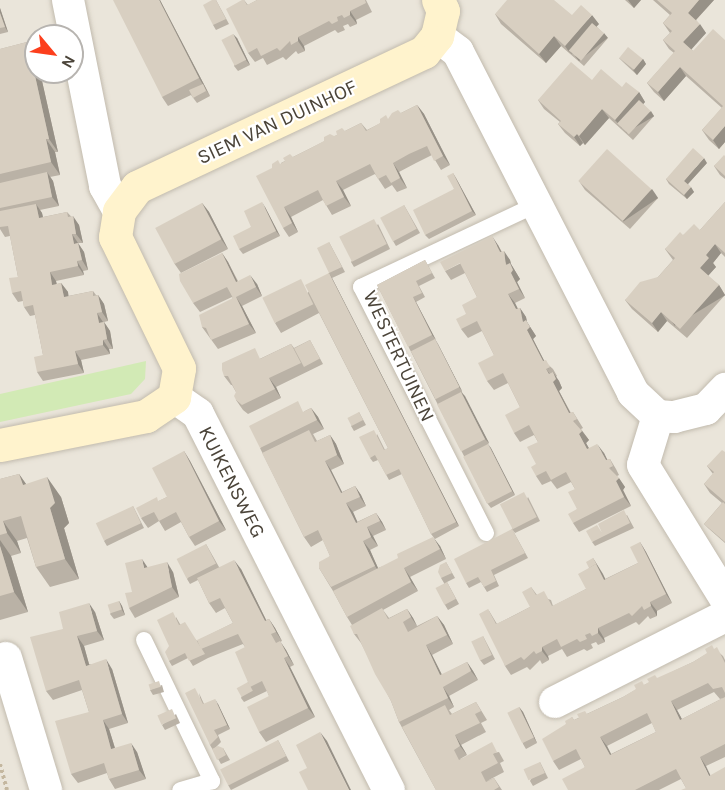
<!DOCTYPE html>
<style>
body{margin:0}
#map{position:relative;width:725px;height:790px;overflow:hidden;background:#f6f3ec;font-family:Karla,sans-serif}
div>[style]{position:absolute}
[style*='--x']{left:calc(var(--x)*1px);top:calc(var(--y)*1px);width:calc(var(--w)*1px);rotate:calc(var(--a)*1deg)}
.residential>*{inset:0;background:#eae5da}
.green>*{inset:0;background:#d2eab5}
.path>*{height:4px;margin-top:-2px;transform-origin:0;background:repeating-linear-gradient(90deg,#c4b79f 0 3px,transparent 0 6px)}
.roads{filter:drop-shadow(0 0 2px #c2bbae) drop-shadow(0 0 2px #c2bbae)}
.lane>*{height:16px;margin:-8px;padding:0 8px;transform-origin:8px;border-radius:8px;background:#fff}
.street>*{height:32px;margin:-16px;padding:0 16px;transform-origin:16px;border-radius:16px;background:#fff}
.secondary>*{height:33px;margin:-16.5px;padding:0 16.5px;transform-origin:16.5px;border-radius:16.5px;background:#fff3cd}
.wall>*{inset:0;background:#bab2a6}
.shaded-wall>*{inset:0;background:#979187;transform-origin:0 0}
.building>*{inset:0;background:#d8cfc1;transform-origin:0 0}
span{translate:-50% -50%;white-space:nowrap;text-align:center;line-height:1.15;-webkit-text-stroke:4.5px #fff;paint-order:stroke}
.street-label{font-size:20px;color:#4b4439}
.north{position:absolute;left:24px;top:24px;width:60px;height:60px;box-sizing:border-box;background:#fff;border:2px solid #b7b4b0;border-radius:50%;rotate:119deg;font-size:16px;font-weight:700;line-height:24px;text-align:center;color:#4b4439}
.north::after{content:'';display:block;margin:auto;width:21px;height:27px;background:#fc3f1d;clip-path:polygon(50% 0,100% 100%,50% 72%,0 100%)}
</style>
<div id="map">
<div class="residential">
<i style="clip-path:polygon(evenodd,0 0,725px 0,725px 790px,0 790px,0 0,36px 36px,72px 36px,72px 72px,36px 72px,36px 36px)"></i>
</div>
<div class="green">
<i style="clip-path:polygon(146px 361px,145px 379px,131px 394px,0 422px,0 394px)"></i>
</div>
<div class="path">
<i style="--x:0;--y:764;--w:27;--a:75"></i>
</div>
<div class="roads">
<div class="lane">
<i style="--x:486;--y:533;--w:276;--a:-116.9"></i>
<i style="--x:361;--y:287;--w:195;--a:-25.2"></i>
<i style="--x:144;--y:640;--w:157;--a:64.3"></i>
<i style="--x:212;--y:781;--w:33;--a:164"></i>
</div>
<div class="street">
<i style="--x:68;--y:0;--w:190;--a:78.7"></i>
<i style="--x:105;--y:186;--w:29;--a:61"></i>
<i style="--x:437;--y:36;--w:26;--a:37"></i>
<i style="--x:458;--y:52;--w:383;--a:62.8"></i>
<i style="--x:633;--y:393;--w:34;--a:43"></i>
<i style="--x:174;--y:397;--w:29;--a:35"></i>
<i style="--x:198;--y:414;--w:422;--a:63.1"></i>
<i style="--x:658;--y:416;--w:51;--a:107"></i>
<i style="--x:643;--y:465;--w:156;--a:58.3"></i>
<i style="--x:658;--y:416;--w:16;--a:4"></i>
<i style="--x:674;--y:417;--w:33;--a:-14"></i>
<i style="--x:706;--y:409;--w:28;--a:-46"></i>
<i style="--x:6;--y:658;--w:138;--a:73.1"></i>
<i style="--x:555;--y:702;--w:191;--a:-26.8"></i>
</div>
<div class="secondary">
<i style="--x:0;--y:445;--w:149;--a:-11.2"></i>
<i style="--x:146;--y:416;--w:34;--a:-34"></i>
<i style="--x:174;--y:397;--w:29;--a:-80"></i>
<i style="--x:179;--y:368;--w:146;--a:-116"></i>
<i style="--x:115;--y:237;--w:26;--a:-81"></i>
<i style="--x:119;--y:211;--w:30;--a:-53"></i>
<i style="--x:137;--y:187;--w:317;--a:-25.2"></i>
<i style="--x:424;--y:52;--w:21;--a:-51"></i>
<i style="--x:437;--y:36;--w:26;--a:-77"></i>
<i style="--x:443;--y:11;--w:12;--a:-114"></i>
</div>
</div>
<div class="wall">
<i style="clip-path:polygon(160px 0,210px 96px,197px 103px,191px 95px,168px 106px,162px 97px)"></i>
<i style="clip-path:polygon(216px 0,229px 24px,216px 30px,213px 25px)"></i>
<i style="clip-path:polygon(244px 0,248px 5px,257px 0,366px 0,372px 12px,356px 20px,357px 24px,350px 27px,348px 24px,343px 26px,345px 30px,338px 33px,335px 30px,304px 46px,305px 51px,298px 54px,296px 51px,286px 60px,283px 57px,267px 65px,263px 58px,255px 62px,248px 53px)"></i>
<i style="clip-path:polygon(625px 0,641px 0,634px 8px)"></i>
<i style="clip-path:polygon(653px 0,714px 0,696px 20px,706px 33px,691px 49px,693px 51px,725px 40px,725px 142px,719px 149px,709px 140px,702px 130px,722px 108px,686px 76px,664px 101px,654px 92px,647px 83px,674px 53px,669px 49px,663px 40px,670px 33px,663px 23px,670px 15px)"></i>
<i style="clip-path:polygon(0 8px,8px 32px,0 34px)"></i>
<i style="clip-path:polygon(495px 14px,572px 15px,599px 24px,596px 26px,608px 38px,584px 66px,561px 46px,546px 63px,501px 24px)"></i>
<i style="clip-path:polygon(237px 38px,250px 65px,238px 71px,234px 66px)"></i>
<i style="clip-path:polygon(27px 42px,36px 55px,36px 72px,40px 72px,58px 152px,55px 152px,60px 175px,50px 177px,53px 181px,59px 206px,40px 210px,42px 213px,43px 217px,67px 212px,79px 225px,83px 243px,78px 243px,84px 252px,88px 270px,83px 271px,84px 275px,56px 281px,57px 284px,61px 283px,68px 292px,68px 296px,93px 291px,96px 295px,98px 295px,104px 304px,108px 321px,104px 322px,110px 331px,113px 349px,109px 349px,110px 354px,81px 360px,84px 373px,43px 381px,37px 372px,43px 355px,35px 315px,30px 316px,24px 307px,23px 301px,18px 302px,12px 293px,18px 277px,10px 236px,5px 237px,0 229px,0 49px)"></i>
<i style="clip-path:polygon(619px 58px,643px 59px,646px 64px,637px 75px,623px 62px)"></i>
<i style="clip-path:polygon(592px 80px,639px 92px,645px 102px,643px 104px,654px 116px,633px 140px,609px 118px,585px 145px,583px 143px,580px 146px,565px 133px,558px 124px,560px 122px,544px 109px,538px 100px)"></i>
<i style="clip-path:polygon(417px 105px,424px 114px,450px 165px,441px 170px,432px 155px,416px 163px,399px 172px,407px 188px,397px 192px,392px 185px,385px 189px,375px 174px,343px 190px,351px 206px,332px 215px,323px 200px,291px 217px,298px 232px,289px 237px,283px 228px,281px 163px,361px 123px,367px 130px)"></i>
<i style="clip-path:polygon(725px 156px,725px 179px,720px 175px,714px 166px)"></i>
<i style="clip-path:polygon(707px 163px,688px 184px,694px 192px,687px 199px,669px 184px,666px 179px)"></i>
<i style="clip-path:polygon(453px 173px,476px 215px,429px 239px,425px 235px,454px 189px)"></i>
<i style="clip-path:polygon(579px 181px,658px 198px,630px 229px,585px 190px)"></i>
<i style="clip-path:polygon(725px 202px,725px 257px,721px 253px,713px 263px,716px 267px,708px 276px,719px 285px,725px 295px,687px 338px,667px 321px,658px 332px,632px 309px,625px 300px,658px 277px,673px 260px,665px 249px,683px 235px,700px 230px)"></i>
<i style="clip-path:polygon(202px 203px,209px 212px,228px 249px,181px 273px,174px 263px)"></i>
<i style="clip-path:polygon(404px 205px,420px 233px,396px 246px,393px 241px)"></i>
<i style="clip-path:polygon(265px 207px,280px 236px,243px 254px,239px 249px,251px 227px)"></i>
<i style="clip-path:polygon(378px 224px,390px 249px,354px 267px,351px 262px)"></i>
<i style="clip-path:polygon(329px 242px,345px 272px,332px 278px,459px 526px,435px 539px,431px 534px,402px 474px,389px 480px,378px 460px,373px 462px,370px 458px,377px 434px,385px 450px,388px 448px,319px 313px,281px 333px,275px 323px,329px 273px)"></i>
<i style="clip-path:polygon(498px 245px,502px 252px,510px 260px,511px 264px,520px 279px,517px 282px,525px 298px,515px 303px,518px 309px,520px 308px,526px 317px,527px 322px,536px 336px,533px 339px,544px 361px,553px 369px,557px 376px,556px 377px,559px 381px,562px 388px,559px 391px,571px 413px,573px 412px,583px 428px,581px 429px,589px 440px,586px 443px,589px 448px,604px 453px,607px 460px,610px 459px,616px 469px,619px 475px,617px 476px,625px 487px,623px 490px,631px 506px,579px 532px,573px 523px,577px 509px,575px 489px,571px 482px,557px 489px,551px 481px,542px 485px,536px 476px,538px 442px,534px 435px,520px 442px,514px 433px,520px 407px,508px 383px,494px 390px,487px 381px,494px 355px,482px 331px,468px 338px,461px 329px,466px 314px,477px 297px,465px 273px,451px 280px,445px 271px)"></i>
<i style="clip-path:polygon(222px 253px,228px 262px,238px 281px,257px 284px,262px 296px,242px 306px,256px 333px,218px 349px,202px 327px,233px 298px,232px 297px,200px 312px,193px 303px)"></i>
<i style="clip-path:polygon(425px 260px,435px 278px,419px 286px,425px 297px,416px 302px,462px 391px,462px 392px,489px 443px,488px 444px,515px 495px,491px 508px,487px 503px,464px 456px,377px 285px)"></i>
<i style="clip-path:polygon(310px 340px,323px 364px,276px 387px,281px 398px,248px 414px,243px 410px,236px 400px,236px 392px,232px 385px,231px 385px,224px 376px,291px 344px,294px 348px)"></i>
<i style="clip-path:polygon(311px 408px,318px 417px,324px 429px,313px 434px,317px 441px,330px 435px,336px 444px,344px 464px,331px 470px,342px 492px,355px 486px,361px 495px,366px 506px,353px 512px,357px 522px,376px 513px,382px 522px,386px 530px,373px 536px,378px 546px,370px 550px,378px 568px,440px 546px,446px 559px,410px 577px,418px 591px,383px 610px,389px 618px,407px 609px,413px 618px,417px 626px,437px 616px,444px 625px,453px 644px,432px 655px,442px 675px,467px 662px,473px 671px,478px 680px,449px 696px,454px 707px,449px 710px,452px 714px,476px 702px,487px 720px,481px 723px,486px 732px,461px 745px,467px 755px,460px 759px,499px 752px,504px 761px,500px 763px,504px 772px,487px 781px,494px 778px,502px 790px,436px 790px,399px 722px,391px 701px,361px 643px,354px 634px,352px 625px,347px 617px,333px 591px,319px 568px,330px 556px,323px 540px,311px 547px,304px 537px,260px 448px,305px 411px)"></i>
<i style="clip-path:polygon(359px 412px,366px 425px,354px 431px,351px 426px)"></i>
<i style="clip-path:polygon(184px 451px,190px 461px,226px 530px,195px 546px,189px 537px,181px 522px,165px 531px,159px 521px,148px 528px,141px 518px,159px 501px,167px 497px)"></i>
<i style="clip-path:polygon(725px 452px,725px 543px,708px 528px,704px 524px,722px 503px,710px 493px,704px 484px,713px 474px,707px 466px)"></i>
<i style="clip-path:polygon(19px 474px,26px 484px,61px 497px,69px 523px,64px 528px,79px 579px,50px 587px,36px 567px,27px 538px,17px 541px,21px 553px,11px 556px,28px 612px,0 620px,0 479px)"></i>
<i style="clip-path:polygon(528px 497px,540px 521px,515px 533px,512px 529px)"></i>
<i style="clip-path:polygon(133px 506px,144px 528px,107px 546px,104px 541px)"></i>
<i style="clip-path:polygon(627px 515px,634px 528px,595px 546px,592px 542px,602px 532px)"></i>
<i style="clip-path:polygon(512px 529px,528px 558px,494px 575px,499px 586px,487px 592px,481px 582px,469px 588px,466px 583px)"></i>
<i style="clip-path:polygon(640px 542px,646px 552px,672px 603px,657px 611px,657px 616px,650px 619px,648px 616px,639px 625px,636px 622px,604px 638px,605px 642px,598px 645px,596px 642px,591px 644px,593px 648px,587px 651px,584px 649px,567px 657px,562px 649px,548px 656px,549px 660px,542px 664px,540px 660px,530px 670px,527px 667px,511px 675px,505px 666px,488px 609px,497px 624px,530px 607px,531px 587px,537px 595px,551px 600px,553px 606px,586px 589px,589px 568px,593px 558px,605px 579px,638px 563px)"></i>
<i style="clip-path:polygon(206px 544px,219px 567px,241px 569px,266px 620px,269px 619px,275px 628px,282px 641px,280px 642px,286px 650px,294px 665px,290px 667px,315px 717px,266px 742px,259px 732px,269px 696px,267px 691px,244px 702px,241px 698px,248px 682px,245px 647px,243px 644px,208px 658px,193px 666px,188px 658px,172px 666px,169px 661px,169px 646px,176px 617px,180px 624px,197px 641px,233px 623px,225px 608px,216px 613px,209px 603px,198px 580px,190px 584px,187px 579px)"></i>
<i style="clip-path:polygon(446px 562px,455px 578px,447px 582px,459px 604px,448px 610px,445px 605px,444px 583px,441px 578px)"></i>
<i style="clip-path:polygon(148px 567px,173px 572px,179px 597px,135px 618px,129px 608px,132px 592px)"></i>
<i style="clip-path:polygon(119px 601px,122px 606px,125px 615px,114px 619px,110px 614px)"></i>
<i style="clip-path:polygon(95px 612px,104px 640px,84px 646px,89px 664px,112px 669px,128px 723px,109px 729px,115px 748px,137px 752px,146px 779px,115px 789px,109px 779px,107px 773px,78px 783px,71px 774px,89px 712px,82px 690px,53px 700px,46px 691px,63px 629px)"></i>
<i style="clip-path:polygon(483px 636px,495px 659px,484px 665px,480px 660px)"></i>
<i style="clip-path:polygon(evenodd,715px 649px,723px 656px,725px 660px,725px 757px,706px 766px,686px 788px,681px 779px,659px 790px,568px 790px,585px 767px,581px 759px,559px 770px,553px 761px,566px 724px,572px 717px,574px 720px,623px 697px,644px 685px,693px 662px,715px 649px,714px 692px,720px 699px,723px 698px,682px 719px,677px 710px,714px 692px,715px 649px,652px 723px,656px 732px,611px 754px,607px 746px,652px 723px)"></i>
<i style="clip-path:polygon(162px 685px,164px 692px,153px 695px,150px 690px)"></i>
<i style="clip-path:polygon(199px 693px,204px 704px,218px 704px,230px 729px,218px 735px,221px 742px,215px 748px,223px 748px,230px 760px,221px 764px,210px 745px)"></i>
<i style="clip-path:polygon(519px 707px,523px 712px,537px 743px,526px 749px,523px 744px)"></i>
<i style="clip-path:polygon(176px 714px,180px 723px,165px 730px,162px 725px)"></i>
<i style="clip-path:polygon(278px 740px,289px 761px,231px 790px,228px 785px)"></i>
<i style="clip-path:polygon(540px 762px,548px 778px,533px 786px,530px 781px)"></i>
</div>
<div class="shaded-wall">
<i style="clip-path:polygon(159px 0,160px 0,210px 96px,199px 78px)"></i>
<i style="clip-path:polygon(628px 0,641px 0,634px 8px)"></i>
<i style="clip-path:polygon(699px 0,714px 0,694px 22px,688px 13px)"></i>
<i style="clip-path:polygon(0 8px,8px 32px,5px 27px,0 13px)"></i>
<i style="clip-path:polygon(350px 11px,356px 20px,357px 24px,350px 15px)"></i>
<i style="clip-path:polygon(592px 15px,599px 24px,572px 54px,568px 50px,571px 55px,565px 46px)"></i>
<i style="clip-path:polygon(700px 24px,706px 33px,690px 51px,683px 42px)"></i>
<i style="left:604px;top:33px;width:6px;height:37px;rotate:51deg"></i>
<i style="clip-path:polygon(233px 34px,237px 38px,250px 65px,246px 60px)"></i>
<i style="clip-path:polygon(554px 36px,561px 46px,546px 63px,539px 54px)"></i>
<i style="clip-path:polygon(298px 37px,304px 46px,305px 51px,298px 41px)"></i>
<i style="clip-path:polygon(27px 42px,36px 55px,36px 58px,32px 52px)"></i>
<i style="clip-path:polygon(30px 53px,36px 62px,36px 72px,40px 72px,58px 152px,49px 139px)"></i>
<i style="clip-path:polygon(643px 59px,646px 64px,637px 75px,633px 70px)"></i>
<i style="clip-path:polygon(680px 67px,686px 76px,664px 101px,658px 92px)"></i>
<i style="clip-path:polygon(639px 92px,645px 102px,622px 128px,615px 120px)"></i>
<i style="clip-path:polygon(417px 105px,424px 114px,450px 165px,443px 156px)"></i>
<i style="clip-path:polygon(602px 109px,609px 118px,585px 145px,579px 136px)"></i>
<i style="left:651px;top:111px;width:6px;height:32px;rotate:59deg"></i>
<i style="clip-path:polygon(725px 126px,725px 142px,719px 149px,713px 140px)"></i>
<i style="clip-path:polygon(577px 134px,583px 143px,580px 146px,574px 137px)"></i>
<i style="clip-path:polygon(46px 139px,55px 152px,60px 175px,51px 162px)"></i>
<i style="clip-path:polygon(704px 158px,707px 163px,687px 185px,684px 181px)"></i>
<i style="clip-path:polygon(393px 163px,399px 172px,407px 188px,400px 178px)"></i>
<i style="clip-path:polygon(47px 172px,53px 181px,59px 206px,52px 197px)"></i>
<i style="clip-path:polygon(453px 173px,456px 178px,476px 215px,472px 211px)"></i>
<i style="clip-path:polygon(336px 181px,343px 190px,351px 206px,344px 197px)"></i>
<i style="clip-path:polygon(691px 187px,694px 192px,687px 199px,684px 195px)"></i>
<i style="left:652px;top:189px;width:11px;height:42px;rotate:56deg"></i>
<i style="clip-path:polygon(262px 202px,265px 207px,280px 236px,276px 231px)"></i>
<i style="clip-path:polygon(202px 203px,209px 212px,228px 249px,221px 239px)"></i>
<i style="clip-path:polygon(36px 204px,42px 213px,45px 227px,39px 218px)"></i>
<i style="clip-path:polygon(284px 207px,291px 217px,298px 232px,292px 223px)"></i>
<i style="clip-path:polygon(73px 216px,79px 225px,83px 243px,76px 234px)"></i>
<i style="clip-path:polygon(72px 234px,78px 243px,74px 244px)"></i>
<i style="clip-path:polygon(492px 236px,498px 245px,505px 259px,504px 251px,510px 260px,511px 264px,520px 279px,517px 282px,525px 298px,519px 289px)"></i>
<i style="clip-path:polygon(78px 243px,84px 252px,88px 270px,82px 260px)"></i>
<i style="clip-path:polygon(715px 244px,721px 253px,713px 263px,716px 267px,706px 278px,700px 268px,706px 255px)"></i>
<i style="clip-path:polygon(222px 253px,228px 262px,242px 291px,236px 282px)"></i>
<i style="clip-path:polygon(77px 261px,83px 271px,84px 275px,78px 266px)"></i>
<i style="clip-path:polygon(50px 272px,56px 281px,58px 294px,52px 285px)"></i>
<i style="clip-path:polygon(329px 273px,332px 278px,459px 526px,456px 522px)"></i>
<i style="clip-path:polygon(250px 275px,257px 284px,262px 296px,256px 287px)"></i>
<i style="clip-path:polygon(61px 283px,68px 292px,70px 306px,64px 297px)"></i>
<i style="left:719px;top:285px;width:12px;height:59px;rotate:59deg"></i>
<i style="clip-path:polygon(508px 294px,515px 303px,522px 317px,520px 308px,526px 317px,527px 322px,536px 336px,533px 339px,549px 370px,543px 361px)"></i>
<i style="clip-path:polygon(98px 295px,104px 304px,108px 321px,102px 312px)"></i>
<i style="clip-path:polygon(236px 297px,242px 306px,256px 333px,249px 324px)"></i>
<i style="clip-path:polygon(413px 297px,416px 302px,436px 340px,432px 335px)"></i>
<i style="clip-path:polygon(661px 312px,667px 321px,658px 332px,652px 323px)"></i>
<i style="clip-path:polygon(97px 313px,103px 322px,99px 323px)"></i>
<i style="clip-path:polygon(104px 322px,110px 331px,113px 349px,107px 339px)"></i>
<i style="clip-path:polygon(435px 339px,438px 344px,462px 391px,459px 387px)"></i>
<i style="clip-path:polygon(103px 340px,109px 349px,110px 354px,103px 345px)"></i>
<i style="clip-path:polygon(75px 351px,81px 360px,84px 373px,78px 364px)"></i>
<i style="clip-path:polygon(546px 369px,553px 378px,553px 372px,559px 381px,562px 388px,559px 391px,575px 422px,569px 413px)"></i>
<i style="clip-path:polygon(269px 378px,276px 387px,281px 398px,275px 389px)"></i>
<i style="clip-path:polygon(461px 392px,465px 396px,489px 443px,485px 439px)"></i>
<i style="clip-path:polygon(311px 408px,318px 417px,324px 429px,317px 420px)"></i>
<i style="clip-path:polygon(582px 431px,589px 440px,586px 443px,594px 458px,587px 449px,579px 434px)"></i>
<i style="clip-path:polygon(330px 435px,336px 444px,344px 464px,337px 455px)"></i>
<i style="clip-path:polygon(488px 444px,491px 448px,515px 495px,512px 491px)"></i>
<i style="clip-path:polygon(597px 444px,604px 453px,612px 469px,606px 460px)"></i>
<i style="clip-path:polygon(184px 451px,190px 461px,226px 530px,219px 521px)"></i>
<i style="clip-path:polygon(325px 461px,331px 470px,347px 502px,341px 493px)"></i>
<i style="clip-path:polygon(19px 474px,33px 494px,23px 485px)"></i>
<i style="clip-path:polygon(47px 477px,61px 497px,69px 523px,64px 528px,79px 579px,65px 559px,50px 508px)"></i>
<i style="clip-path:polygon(619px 478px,625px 487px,623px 490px,631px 506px,624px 497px,616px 481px)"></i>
<i style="clip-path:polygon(355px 486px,361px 495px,366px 506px,360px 497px)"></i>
<i style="clip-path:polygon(346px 503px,353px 512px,362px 532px,356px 523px)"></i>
<i style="clip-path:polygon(376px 513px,382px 522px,386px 530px,380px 521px)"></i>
<i style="clip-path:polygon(3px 521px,17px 541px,21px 553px,7px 533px)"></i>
<i style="clip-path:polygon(367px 527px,373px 536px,378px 546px,371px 537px)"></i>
<i style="clip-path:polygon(433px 537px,440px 546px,446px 559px,440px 549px)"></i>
<i style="clip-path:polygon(0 540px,11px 556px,28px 612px,14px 592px,0 546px)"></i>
<i style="clip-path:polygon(363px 541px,370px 550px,381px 575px,375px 566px)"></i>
<i style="clip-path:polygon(640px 542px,646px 552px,672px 603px,666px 594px)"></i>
<i style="clip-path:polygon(593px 558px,603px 574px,610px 589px,604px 580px)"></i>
<i style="clip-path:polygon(142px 559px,148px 568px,144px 568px)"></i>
<i style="clip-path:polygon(234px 560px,241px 569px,271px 630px,265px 621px)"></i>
<i style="clip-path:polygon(167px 562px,173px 572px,179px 597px,172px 587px)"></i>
<i style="clip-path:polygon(404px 568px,410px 577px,418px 591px,411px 582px)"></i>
<i style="clip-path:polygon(119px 601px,122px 606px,125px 615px,122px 610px)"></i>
<i style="clip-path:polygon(650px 602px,657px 611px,657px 616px,651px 606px)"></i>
<i style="clip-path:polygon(89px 603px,95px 612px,104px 640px,97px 631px)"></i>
<i style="clip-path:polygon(407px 609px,413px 618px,417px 626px,411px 617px)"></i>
<i style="clip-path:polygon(437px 616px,444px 625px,453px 644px,447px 635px)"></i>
<i style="clip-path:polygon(269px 619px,275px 628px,282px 641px,276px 632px)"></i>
<i style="clip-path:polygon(598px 628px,604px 638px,605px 642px,598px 633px)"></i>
<i style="clip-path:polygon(77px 636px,84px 646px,92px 675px,86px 666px)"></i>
<i style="clip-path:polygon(280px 641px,286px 650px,294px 665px,288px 656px)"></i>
<i style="clip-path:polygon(426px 645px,432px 655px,447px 685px,440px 675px)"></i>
<i style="clip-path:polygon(542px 647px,548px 656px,549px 660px,542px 651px)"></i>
<i style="clip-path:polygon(284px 658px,290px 667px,315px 717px,308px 708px)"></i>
<i style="clip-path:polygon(106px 659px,112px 669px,128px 723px,122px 714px)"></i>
<i style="clip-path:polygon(467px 662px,473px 671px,478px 680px,471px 671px)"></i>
<i style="clip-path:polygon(443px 687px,449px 696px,454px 707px,448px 698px)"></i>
<i style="clip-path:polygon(215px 699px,218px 704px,230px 729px,227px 725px)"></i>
<i style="clip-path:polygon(671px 701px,677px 710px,687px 729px,680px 720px)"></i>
<i style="clip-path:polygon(519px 707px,523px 712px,537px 743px,534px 738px)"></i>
<i style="clip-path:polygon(103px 720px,109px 729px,118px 758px,111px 749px)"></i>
<i style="clip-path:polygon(320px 732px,327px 741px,351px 790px,349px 790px)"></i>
<i style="clip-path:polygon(455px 735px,467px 755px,460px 746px)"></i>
<i style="clip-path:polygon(600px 737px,607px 746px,616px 764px,610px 755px)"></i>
<i style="clip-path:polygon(131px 743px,137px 752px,146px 779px,139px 770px)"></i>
<i style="clip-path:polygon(700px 757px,706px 766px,715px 785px,709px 776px)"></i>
</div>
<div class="building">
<i style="clip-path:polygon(113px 0,159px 0,199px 78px,162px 97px)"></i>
<i style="clip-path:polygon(212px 0,216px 0,226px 19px,213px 25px,203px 5px)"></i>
<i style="clip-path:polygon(242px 0,244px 0,247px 5px,257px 0,365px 0,366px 3px,350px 11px,350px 15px,344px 18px,342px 15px,337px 17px,338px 21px,332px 24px,329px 21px,298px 37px,298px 41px,291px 45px,290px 41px,280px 51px,277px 48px,261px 56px,257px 48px,248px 53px,226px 9px)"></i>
<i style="clip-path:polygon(507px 0,554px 0,572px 15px,581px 5px,592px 15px,565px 46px,554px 36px,539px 54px,495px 14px)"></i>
<i style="clip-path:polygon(657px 0,699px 0,688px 13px,700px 24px,683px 42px,693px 51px,713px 29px,725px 40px,725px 126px,713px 140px,702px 130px,723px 106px,680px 67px,658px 92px,647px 83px,675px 51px,663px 40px,672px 31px,663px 23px,672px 13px)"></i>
<i style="clip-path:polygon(0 13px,5px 27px,0 28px)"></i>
<i style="left:592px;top:23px;width:16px;height:36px;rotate:40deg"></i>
<i style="left:233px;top:34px;width:29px;height:13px;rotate:63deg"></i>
<i style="clip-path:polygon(27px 42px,32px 52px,30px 53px,49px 139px,46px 139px,51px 162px,0 174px,0 49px)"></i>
<i style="left:628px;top:47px;width:19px;height:14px;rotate:39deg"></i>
<i style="clip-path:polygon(571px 62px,592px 80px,601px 69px,622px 87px,626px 82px,639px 92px,615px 120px,602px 109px,579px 136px,577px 134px,574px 137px,558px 124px,561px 121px,538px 100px)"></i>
<i style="clip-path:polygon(203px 84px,206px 91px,193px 98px,189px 90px)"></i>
<i style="left:639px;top:100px;width:16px;height:32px;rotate:43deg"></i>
<i style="clip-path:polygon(417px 105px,443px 156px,434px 161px,427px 146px,409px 154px,393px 163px,400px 178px,391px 183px,386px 175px,378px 179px,370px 164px,336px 181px,344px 197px,326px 206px,318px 190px,284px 207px,292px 223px,283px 228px,256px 176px,272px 168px,272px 164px,278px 160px,280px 164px,285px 161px,283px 158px,290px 154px,293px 157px,309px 149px,324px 141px,324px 137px,330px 134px,334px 136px,337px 135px,336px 131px,342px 128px,345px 131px,361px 123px,366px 131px,380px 123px,380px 119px,386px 115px,388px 119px,392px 113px,398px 110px,401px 113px)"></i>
<i style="clip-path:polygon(693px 148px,704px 158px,684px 181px,691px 187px,684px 195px,666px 179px)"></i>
<i style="left:607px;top:149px;width:60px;height:43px;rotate:42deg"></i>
<i style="clip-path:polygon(724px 155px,725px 156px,725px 176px,714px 166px)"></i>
<i style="clip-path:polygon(47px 172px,52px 197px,0 208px,0 183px)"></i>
<i style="clip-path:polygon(453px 173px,472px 211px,425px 235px,413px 210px,454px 189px,447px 176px)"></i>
<i style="clip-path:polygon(262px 202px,276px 231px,239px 249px,233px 236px,251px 227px,244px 211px)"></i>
<i style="clip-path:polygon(725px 202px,725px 253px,715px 244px,706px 255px,709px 258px,700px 268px,719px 285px,680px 329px,661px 312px,652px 323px,625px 300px,640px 282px,658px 277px,675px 258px,665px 249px,680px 232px,683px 235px,694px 224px,700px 230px)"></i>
<i style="left:202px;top:203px;width:41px;height:53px;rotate:62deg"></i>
<i style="clip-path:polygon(36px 204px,39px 218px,67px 212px,68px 217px,73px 216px,76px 234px,72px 234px,74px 244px,78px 243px,82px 260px,77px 261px,78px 266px,50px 272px,52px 285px,61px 283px,64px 297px,93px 291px,93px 296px,98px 295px,102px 312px,97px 313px,99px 323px,104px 322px,107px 339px,103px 340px,103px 345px,75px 351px,78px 364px,37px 372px,34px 357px,43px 355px,33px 305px,24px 307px,21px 291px,12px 293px,9px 278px,18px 277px,8px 226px,0 227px,0 211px)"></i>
<i style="left:404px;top:205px;width:27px;height:27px;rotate:62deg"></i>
<i style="left:374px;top:219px;width:28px;height:39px;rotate:63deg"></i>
<i style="clip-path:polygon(492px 236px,500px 252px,504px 251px,506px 265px,510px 263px,513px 270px,511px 273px,519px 289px,508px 294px,516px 309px,520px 308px,523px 322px,526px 320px,530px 327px,527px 330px,543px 361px,546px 360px,550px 367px,546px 369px,549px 374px,553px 372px,556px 379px,553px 382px,569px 413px,573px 412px,577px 419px,573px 421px,582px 431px,579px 434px,587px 449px,597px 444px,606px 460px,610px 459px,613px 466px,609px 468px,619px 478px,616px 481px,624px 497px,573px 523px,568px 514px,577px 509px,568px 492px,575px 489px,566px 472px,551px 480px,546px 471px,536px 476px,531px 467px,536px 464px,527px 447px,538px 442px,529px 425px,514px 433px,505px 415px,520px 407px,503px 373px,487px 381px,478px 363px,494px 355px,477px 321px,461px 329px,456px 319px,466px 314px,462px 305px,477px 297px,460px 263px,445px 271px,440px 262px)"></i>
<i style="clip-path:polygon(329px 242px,342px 267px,329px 273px,456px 522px,431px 534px,399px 469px,386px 475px,375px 455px,370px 458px,359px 437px,374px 430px,384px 450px,388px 448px,305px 285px,329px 273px,317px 248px)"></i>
<i style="clip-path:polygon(222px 253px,236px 282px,250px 275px,256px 287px,236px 297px,249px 324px,211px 340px,206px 328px,202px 327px,199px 315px,233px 298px,227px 287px,193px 303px,180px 281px,179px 274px)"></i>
<i style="clip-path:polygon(425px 260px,432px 273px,416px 281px,422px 293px,413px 297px,432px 335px,408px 347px,377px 285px)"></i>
<i style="left:301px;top:279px;width:28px;height:43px;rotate:64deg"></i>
<i style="left:435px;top:339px;width:54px;height:27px;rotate:63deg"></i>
<i style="left:310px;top:340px;width:21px;height:18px;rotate:62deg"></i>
<i style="clip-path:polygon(291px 344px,301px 363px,269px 378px,275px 389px,242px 405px,236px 400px,234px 396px,236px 392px,228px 376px,224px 376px,222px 370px,222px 363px,255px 348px,260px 359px)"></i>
<i style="left:461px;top:392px;width:53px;height:27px;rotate:63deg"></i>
<i style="clip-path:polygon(298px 401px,303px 412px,311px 408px,317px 420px,260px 448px,249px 426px)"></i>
<i style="left:359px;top:412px;width:9px;height:13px;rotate:63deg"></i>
<i style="clip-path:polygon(309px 430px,315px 442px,330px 435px,337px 455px,325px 461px,341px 493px,355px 486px,360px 497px,346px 503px,356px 523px,376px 513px,380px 521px,367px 527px,371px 537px,363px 541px,375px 566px,331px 587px,319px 568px,319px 562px,330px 556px,318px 530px,304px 537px,262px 453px)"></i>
<i style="left:488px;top:444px;width:53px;height:28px;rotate:63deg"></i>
<i style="clip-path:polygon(722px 450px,725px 452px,725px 502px,704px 484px,714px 472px,707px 466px)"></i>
<i style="clip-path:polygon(184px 451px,219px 521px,189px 537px,176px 512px,159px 521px,154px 512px,141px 518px,136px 508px,157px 497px,158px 501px,167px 497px,152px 468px)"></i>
<i style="clip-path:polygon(19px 474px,23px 485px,47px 477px,55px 503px,50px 508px,65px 559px,36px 567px,21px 516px,3px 521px,7px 533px,0 535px,0 479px)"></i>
<i style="left:524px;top:492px;width:28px;height:27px;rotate:63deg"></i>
<i style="clip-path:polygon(723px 502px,725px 504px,725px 542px,704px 524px)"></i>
<i style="left:133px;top:506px;width:19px;height:41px;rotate:65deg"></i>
<i style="clip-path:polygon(624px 510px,630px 523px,592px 542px,586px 531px,597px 525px,602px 533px,598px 524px)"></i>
<i style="clip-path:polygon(512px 529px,525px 553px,491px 570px,496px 581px,484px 587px,478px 577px,466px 583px,454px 559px)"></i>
<i style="clip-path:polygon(433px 537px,440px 549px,404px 568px,411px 582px,347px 617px,333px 591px,398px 558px,397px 554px)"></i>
<i style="clip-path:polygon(640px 542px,666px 594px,650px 602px,651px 606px,644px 610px,642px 606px,632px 616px,629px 613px,598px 628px,598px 633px,592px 636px,590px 633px,585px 635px,587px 639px,580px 642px,577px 639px,561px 647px,557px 639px,542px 647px,542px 651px,536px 654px,534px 651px,524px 660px,521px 657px,505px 666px,479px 614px,488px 609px,496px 624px,513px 616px,530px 607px,522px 592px,531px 587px,536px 595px,544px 591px,552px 606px,586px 589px,578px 574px,596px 564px,604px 580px,638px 563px,630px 547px)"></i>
<i style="left:206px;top:544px;width:22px;height:33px;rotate:63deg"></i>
<i style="clip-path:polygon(0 546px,14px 592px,0 596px)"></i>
<i style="clip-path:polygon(593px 558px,597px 565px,596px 564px,589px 568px,586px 562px)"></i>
<i style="clip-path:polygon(142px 559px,144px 568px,167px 562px,172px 587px,129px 608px,125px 593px,132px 592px,125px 563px)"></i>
<i style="clip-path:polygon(234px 560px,265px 621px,269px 619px,276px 632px,271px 634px,276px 643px,280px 641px,288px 656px,284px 658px,308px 708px,259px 732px,247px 707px,269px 696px,262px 681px,250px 687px,235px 652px,245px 647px,238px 634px,201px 649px,197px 640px,233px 623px,220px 598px,209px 603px,197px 578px)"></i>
<i style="clip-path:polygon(446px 562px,452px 573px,441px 578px,438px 572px,440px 565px)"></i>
<i style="left:447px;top:582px;width:19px;height:13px;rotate:62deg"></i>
<i style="left:119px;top:601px;width:9px;height:12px;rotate:72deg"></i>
<i style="clip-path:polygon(89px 603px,97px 631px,77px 636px,86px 666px,106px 659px,122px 714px,103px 720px,107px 734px,111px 749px,131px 743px,139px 770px,109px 779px,104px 763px,71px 774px,55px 721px,89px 712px,79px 680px,46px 691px,30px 637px,63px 629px,59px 612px)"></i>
<i style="clip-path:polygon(382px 608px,388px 619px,407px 609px,411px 617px,403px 622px,408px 632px,437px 616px,447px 635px,426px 645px,440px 675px,467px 662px,471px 671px,443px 687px,448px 698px,399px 722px,391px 701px,375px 674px,357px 634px,354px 634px,350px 626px)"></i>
<i style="clip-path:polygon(173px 612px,179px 625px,185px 622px,205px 654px,189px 661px,185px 653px,169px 661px,165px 652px,169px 646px,157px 620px)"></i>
<i style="left:483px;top:636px;width:21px;height:13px;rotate:65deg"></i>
<i style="clip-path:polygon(evenodd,712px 645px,714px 649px,717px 647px,725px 663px,725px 693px,722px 687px,713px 689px,708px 683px,671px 701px,680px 720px,725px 697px,725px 744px,700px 757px,709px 776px,725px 767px,725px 790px,681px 790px,686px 788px,676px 769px,635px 790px,568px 790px,562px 779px,585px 767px,576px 749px,553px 761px,542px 739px,566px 724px,565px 721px,572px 717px,574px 720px,579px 718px,577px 714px,585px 711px,587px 714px,623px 697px,636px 689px,634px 685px,642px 681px,644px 685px,649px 682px,647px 679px,655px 675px,657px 678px,693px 662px,707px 653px,705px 649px,712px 645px,647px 713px,656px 732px,610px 755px,600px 737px,647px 713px)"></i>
<i style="left:159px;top:681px;width:6px;height:11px;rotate:72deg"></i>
<i style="left:248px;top:682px;width:10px;height:13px;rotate:61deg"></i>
<i style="clip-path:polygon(195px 688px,203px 704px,215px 699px,227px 725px,214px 730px,218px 737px,210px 745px,185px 693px)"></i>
<i style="clip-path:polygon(476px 702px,481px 711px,475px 714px,480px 723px,455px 735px,460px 746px,454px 750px,459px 760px,492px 742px,497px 752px,493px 754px,498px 763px,481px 772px,486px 782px,494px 778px,499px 787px,494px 790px,436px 790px,402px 727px,445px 705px,450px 715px)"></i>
<i style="left:519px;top:707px;width:34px;height:13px;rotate:64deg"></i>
<i style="left:172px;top:709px;width:10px;height:16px;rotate:66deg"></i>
<i style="clip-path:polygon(320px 732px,349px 790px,308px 790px,299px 772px,307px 768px,296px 745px)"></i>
<i style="left:278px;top:740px;width:18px;height:65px;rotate:63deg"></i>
<i style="clip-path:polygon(218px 746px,223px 748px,226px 755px,217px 760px,212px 749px)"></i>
<i style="left:540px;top:762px;width:12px;height:18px;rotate:66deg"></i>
</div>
<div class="street-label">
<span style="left:277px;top:122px;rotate:-25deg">SIEM VAN DUINHOF</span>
<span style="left:399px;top:356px;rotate:65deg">WESTERTUINEN</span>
<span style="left:232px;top:482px;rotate:63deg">KUIKENSWEG</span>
</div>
<div class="north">N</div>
</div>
